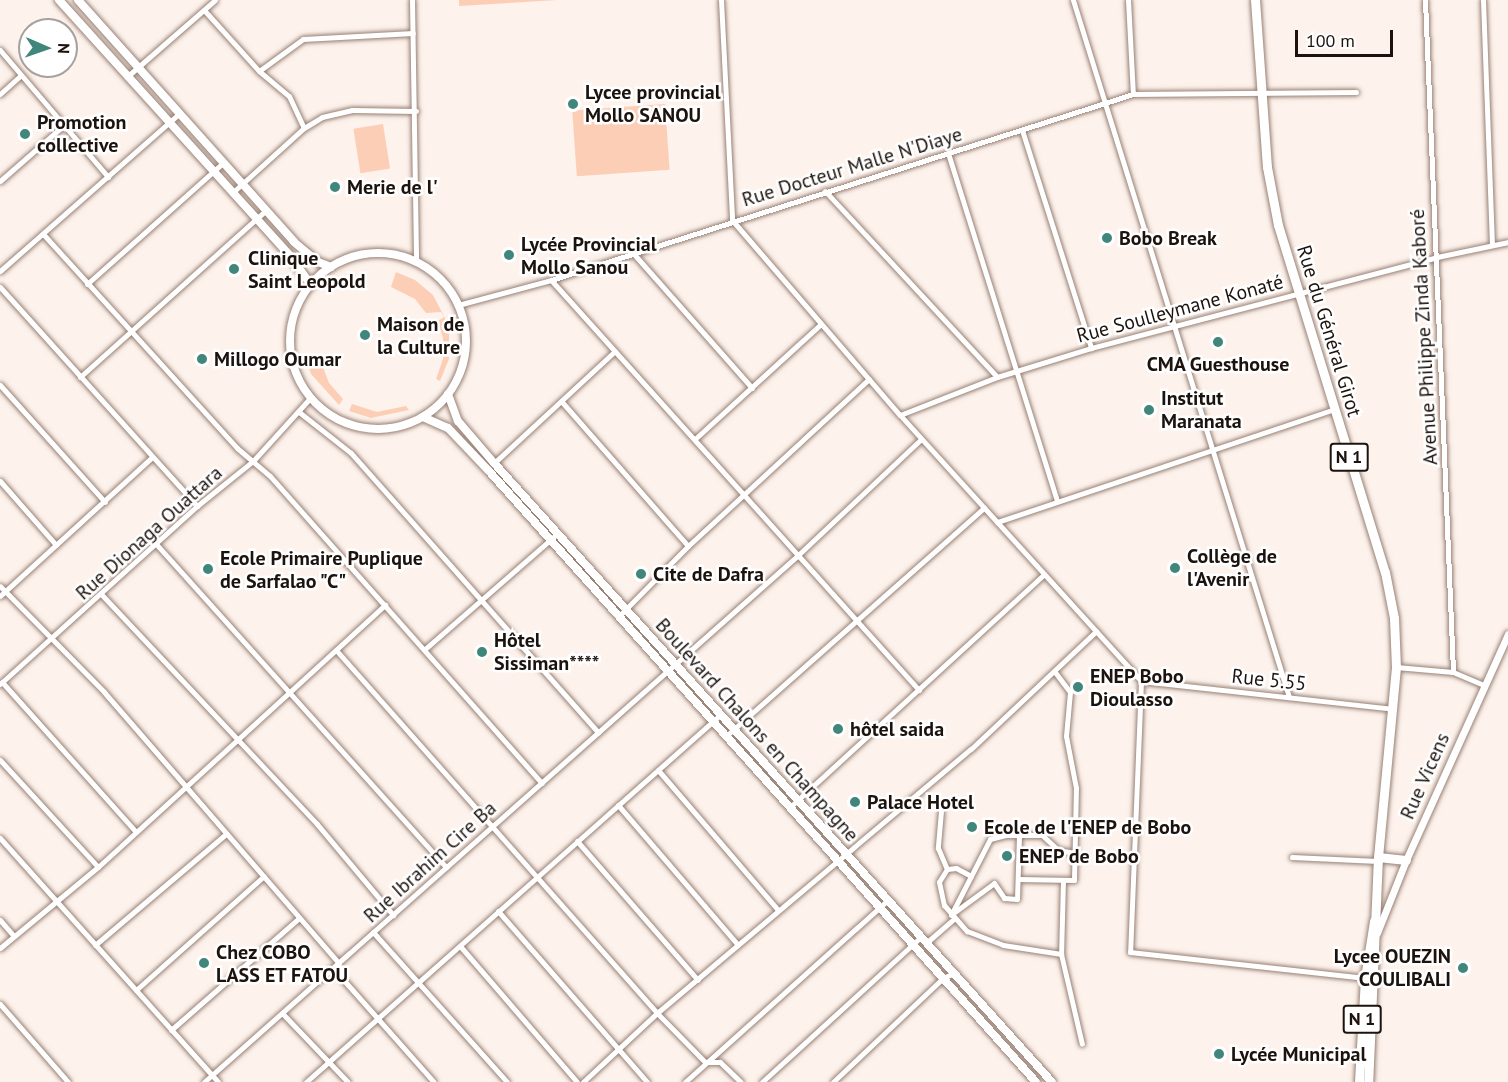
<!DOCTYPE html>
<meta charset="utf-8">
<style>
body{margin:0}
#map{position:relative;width:1508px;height:1082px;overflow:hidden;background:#fdf2ec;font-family:"PT Sans",sans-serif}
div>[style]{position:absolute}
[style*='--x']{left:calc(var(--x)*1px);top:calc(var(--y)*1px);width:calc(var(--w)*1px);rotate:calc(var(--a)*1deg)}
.green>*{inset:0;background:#fdceb6;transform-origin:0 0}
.roads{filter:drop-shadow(0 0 2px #988074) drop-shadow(0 0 2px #988074)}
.minor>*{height:5px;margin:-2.5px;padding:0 2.5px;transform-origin:2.5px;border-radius:2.5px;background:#fff}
.tertiary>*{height:7px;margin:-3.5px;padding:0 3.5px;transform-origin:3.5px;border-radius:3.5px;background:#fff}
.secondary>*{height:8px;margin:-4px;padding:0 4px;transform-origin:4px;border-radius:4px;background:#fff}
.secondary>.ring{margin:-4px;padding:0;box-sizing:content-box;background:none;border:8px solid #fff;border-radius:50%}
.trunk>*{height:9px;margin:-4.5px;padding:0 4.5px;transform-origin:4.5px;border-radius:4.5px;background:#fff}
.dots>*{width:16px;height:16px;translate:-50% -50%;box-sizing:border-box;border:3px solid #fff;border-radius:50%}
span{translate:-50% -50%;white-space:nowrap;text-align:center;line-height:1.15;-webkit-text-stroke:5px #fff;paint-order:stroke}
.shield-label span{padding:2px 4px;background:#fff;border:2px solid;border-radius:4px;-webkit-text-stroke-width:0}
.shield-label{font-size:18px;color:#1c130e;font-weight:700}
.poi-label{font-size:20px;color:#1c130e;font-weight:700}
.left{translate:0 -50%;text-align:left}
.right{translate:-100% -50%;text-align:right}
.street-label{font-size:20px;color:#1c130e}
.north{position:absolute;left:18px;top:18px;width:60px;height:60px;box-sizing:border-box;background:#fff;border:2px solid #a4a19f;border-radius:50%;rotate:92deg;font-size:16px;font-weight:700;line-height:24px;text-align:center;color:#1c130e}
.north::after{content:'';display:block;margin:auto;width:21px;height:27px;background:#41867a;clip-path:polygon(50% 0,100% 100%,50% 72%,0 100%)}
.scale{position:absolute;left:1295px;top:30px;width:98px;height:27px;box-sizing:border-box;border:3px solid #1c130e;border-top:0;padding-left:8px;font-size:18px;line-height:21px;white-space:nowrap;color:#1c130e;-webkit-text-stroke:4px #fff;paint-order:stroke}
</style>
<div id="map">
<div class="green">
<i style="clip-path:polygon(459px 0,557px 0,459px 6px)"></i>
<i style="left:665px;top:104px;width:66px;height:93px;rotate:86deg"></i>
<i style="left:383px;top:124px;width:45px;height:30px;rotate:81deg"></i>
<i style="clip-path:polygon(396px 272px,415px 280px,433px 295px,449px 326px,449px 359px,440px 381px,436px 379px,443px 359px,443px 338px,438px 321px,444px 317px,441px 312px,426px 313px,415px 299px,391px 287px)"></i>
<i style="clip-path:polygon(318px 354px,329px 383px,343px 399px,339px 405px,311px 374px,305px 357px,310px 362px)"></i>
<i style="clip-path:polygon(352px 404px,377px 412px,406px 406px,409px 410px,371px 418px,349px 411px)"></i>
</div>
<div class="roads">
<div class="minor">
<i style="--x:412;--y:0;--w:262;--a:89.1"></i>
<i style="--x:721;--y:0;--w:220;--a:87.1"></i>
<i style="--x:732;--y:220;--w:257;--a:49.3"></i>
<i style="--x:900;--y:415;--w:359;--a:47.8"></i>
<i style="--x:1141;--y:681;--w:271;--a:92.3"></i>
<i style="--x:1130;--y:952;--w:237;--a:6.3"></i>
<i style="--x:1073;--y:0;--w:730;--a:72.78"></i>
<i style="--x:1128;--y:0;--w:94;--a:87"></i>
<i style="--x:1425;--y:0;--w:673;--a:87.61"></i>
<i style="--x:1483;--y:0;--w:245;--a:87.9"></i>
<i style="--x:204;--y:10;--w:82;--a:48"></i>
<i style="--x:259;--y:71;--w:39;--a:40"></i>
<i style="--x:289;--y:96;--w:35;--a:65"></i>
<i style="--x:0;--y:50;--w:167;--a:49.6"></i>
<i style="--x:259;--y:71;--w:54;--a:-36"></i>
<i style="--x:303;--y:39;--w:110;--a:-3.1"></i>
<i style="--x:129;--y:75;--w:114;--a:-41.1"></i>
<i style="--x:0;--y:94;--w:28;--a:-42"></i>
<i style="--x:1022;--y:130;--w:229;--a:72.4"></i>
<i style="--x:948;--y:153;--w:364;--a:72.6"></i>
<i style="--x:0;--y:181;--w:86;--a:-41.2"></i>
<i style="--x:825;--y:191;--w:253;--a:47.2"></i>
<i style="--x:232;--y:193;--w:97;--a:-42.1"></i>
<i style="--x:304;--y:128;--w:21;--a:-31"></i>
<i style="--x:322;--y:117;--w:31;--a:-13"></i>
<i style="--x:352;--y:110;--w:64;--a:0.9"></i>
<i style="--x:44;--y:235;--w:287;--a:47.8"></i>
<i style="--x:237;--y:448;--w:43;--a:40.3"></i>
<i style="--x:270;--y:476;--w:410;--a:48.5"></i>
<i style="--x:633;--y:253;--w:180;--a:48.6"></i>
<i style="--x:0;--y:271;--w:238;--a:-41.3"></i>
<i style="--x:551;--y:280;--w:551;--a:48.09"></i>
<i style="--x:87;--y:284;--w:182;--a:-41.7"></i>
<i style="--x:0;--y:287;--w:295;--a:48"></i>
<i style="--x:458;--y:305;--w:96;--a:-15"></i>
<i style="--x:551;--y:280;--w:611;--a:-17.72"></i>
<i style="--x:1133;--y:94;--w:223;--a:-0.5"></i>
<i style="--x:80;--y:377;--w:250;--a:-41.9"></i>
<i style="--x:0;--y:385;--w:157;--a:48.1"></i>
<i style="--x:562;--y:402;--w:191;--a:48.8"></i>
<i style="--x:299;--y:412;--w:66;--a:38.3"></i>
<i style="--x:351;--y:453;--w:373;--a:48.5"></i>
<i style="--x:900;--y:415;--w:104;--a:-21.4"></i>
<i style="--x:997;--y:377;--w:98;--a:-17.1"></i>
<i style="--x:1091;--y:348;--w:358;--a:-14.7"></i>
<i style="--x:1437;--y:257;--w:73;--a:-11.9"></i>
<i style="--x:696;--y:438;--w:169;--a:-42.4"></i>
<i style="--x:493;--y:464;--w:166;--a:-42.8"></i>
<i style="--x:0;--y:481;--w:85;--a:48.8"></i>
<i style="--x:997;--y:522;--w:356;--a:-18.5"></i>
<i style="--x:157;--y:545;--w:433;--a:48.1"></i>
<i style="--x:0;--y:586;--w:148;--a:45.5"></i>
<i style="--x:104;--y:692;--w:359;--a:49.1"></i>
<i style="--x:102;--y:595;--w:314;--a:46.8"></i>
<i style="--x:317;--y:824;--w:119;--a:50.1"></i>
<i style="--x:0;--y:596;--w:206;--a:-42.4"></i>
<i style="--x:618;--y:617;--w:100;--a:-45.4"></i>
<i style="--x:688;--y:546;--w:246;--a:-42.7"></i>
<i style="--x:425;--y:649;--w:175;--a:-41.1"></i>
<i style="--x:336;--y:650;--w:485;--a:48.5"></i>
<i style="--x:657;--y:1013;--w:69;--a:45.6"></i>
<i style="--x:705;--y:1062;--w:15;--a:0"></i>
<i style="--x:720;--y:1062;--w:29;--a:44"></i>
<i style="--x:1396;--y:667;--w:57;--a:5"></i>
<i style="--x:1453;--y:672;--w:34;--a:23"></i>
<i style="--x:1141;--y:681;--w:254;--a:6.3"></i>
<i style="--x:2;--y:682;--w:201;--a:48.2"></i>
<i style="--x:0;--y:684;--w:266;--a:-42.1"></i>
<i style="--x:197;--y:506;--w:72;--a:-38.8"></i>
<i style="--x:253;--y:461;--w:86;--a:-47.8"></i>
<i style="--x:725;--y:737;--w:346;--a:-41.5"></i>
<i style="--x:0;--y:760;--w:145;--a:47.5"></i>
<i style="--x:658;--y:770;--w:184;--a:49.4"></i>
<i style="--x:618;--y:805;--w:184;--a:49.4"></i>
<i style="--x:789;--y:808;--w:346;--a:-42.5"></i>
<i style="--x:941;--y:811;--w:37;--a:95"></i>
<i style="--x:938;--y:848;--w:23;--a:67"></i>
<i style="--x:0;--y:838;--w:327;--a:48.2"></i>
<i style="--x:577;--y:841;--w:184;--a:49"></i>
<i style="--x:1292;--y:857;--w:86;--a:2.7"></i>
<i style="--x:971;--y:876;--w:17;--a:-152"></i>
<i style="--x:956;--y:868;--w:9;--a:174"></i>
<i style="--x:947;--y:869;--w:15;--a:122"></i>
<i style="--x:939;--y:882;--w:24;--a:78"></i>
<i style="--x:944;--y:905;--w:35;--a:49"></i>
<i style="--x:967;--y:931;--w:39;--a:21"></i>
<i style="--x:1003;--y:945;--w:59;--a:8.8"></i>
<i style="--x:1018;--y:879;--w:56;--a:1"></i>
<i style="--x:1074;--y:880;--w:92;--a:-88.8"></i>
<i style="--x:1076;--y:788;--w:53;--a:-100.9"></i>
<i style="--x:1066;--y:736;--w:44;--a:-84.8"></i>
<i style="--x:1070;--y:692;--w:26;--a:-127"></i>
<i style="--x:1063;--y:880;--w:74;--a:91.5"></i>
<i style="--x:1061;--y:954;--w:92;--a:76.9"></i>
<i style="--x:498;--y:911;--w:227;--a:48.9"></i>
<i style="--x:952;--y:914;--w:52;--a:-36.4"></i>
<i style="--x:994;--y:883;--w:18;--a:56"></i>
<i style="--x:1004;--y:898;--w:13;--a:4"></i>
<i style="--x:1017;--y:899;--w:65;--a:-88.2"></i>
<i style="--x:951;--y:915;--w:85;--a:-62.8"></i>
<i style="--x:990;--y:839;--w:16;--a:-14"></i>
<i style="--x:1006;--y:835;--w:36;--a:0"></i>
<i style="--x:1042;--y:835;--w:22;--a:43"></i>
<i style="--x:1058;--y:850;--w:17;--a:10"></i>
<i style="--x:0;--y:920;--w:20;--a:49"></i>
<i style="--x:373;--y:932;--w:201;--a:48.2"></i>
<i style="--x:926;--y:943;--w:38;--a:-41"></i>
<i style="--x:95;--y:945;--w:172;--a:-40.3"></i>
<i style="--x:460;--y:946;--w:179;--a:49.3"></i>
<i style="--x:0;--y:948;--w:127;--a:-39.6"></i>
<i style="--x:98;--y:867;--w:389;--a:-42.4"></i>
<i style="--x:333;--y:968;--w:152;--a:48.5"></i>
<i style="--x:136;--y:990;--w:171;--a:-41.7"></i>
<i style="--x:0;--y:1004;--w:103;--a:48.9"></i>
<i style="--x:282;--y:1013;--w:95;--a:46.3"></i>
<i style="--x:171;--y:1030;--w:170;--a:-41.2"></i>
<i style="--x:204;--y:1082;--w:793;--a:-41.57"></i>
<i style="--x:797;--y:556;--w:170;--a:-43.3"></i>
<i style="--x:306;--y:1082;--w:555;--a:-41.56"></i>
<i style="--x:583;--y:1082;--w:101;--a:-43"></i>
<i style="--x:657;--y:1013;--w:410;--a:-40.1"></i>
<i style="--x:971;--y:749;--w:172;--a:-43.3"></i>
<i style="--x:685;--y:1082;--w:273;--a:-41.9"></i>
<i style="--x:762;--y:1082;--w:215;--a:-42.4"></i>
<i style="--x:833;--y:1082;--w:151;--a:-43.4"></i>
<i style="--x:943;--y:978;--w:12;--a:-24"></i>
</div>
<div class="tertiary">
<i style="--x:1377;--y:933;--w:79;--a:-68.3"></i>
<i style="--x:1406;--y:860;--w:248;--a:-65.7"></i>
</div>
<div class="secondary">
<i style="--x:59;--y:0;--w:348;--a:47.9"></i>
<i style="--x:292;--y:258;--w:33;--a:55"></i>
<i style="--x:78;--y:0;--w:324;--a:48.2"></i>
<i style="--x:294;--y:242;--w:31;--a:40"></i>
<i style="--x:318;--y:262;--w:14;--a:21"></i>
<i class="ring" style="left:290px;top:253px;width:168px;height:168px"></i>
<i style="--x:448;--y:394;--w:29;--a:70"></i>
<i style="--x:458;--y:421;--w:55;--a:49.4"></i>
<i style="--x:494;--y:463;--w:833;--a:47.97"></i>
<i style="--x:423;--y:417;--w:27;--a:24"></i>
<i style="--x:448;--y:428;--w:58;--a:46.4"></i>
<i style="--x:488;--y:470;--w:821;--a:48.16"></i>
</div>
<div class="trunk">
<i style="--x:1255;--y:0;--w:167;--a:85.9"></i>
<i style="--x:1267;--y:167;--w:59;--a:79.3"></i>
<i style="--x:1278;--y:225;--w:363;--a:72.9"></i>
<i style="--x:1385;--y:572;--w:47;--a:78.9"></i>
<i style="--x:1394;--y:618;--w:49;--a:87.7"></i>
<i style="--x:1396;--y:667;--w:191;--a:95.4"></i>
<i style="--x:1378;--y:857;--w:225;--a:92.5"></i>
<i style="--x:1378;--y:857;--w:28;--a:6"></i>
<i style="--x:1359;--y:1082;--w:104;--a:-86.7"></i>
<i style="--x:1365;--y:978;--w:58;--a:-81"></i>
</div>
</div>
<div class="dots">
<i style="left:573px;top:104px;background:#41867a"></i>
<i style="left:25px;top:134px;background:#41867a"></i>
<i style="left:335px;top:187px;background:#41867a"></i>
<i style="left:1107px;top:238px;background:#41867a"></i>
<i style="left:509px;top:255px;background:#41867a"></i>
<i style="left:234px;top:269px;background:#41867a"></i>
<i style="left:365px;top:335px;background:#41867a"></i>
<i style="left:1218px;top:342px;background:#41867a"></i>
<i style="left:202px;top:359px;background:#41867a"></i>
<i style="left:1149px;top:410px;background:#41867a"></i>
<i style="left:1175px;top:568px;background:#41867a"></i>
<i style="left:208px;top:569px;background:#41867a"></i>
<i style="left:641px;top:574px;background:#41867a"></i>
<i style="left:482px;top:652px;background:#41867a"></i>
<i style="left:1078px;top:687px;background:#41867a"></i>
<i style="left:838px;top:729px;background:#41867a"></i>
<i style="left:855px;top:802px;background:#41867a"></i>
<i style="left:972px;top:827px;background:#41867a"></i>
<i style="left:1007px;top:856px;background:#41867a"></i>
<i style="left:204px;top:963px;background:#41867a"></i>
<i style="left:1463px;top:968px;background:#41867a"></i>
<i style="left:1219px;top:1054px;background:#41867a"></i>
</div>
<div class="shield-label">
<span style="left:1349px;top:457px">N 1</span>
<span style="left:1362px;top:1019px">N 1</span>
</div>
<div class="poi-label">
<span class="left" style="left:585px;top:104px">Lycee provincial<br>Mollo SANOU</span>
<span class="left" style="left:37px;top:134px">Promotion<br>collective</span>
<span class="left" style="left:347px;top:187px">Merie de l'</span>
<span class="left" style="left:1119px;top:238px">Bobo Break</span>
<span class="left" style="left:521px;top:256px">Lycée Provincial<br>Mollo Sanou</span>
<span class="left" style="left:248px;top:270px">Clinique<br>Saint Leopold</span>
<span class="left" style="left:377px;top:336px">Maison de<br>la Culture</span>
<span class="left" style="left:214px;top:359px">Millogo Oumar</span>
<span style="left:1218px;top:364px">CMA Guesthouse</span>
<span class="left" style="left:1161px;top:410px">Institut<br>Maranata</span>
<span class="left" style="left:1187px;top:568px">Collège de<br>l'Avenir</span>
<span class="left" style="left:220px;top:570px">Ecole Primaire Puplique<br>de Sarfalao "C"</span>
<span class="left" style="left:653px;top:574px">Cite de Dafra</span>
<span class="left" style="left:494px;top:652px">Hôtel<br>Sissiman****</span>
<span class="left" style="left:1090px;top:688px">ENEP Bobo<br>Dioulasso</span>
<span class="left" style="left:850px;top:729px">hôtel saida</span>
<span class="left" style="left:867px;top:802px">Palace Hotel</span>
<span class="left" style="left:984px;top:827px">Ecole de l'ENEP de Bobo</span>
<span class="left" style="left:1019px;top:856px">ENEP de Bobo</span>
<span class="left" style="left:216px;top:964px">Chez COBO<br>LASS ET FATOU</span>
<span class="right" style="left:1451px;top:968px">Lycee OUEZIN<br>COULIBALI</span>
<span class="left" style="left:1231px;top:1054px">Lycée Municipal</span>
</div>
<div class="street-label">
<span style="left:852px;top:167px;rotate:-17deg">Rue Docteur Malle N'Diaye</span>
<span style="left:1180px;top:309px;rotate:-15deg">Rue Soulleymane Konaté</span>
<span style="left:1329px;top:331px;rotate:73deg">Rue du Général Girot</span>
<span style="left:1424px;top:337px;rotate:-93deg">Avenue Philippe Zinda Kaboré</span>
<span style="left:149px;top:533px;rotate:-42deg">Rue Dionaga Ouattara</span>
<span style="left:1269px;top:680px;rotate:6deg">Rue 5.55</span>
<span style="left:757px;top:730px;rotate:48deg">Boulevard Chalons en Champagne</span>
<span style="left:1425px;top:776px;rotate:-66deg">Rue Vicens</span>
<span style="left:430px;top:862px;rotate:-42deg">Rue Ibrahim Cire Ba</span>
</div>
<div class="north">N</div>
<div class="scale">100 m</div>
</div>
